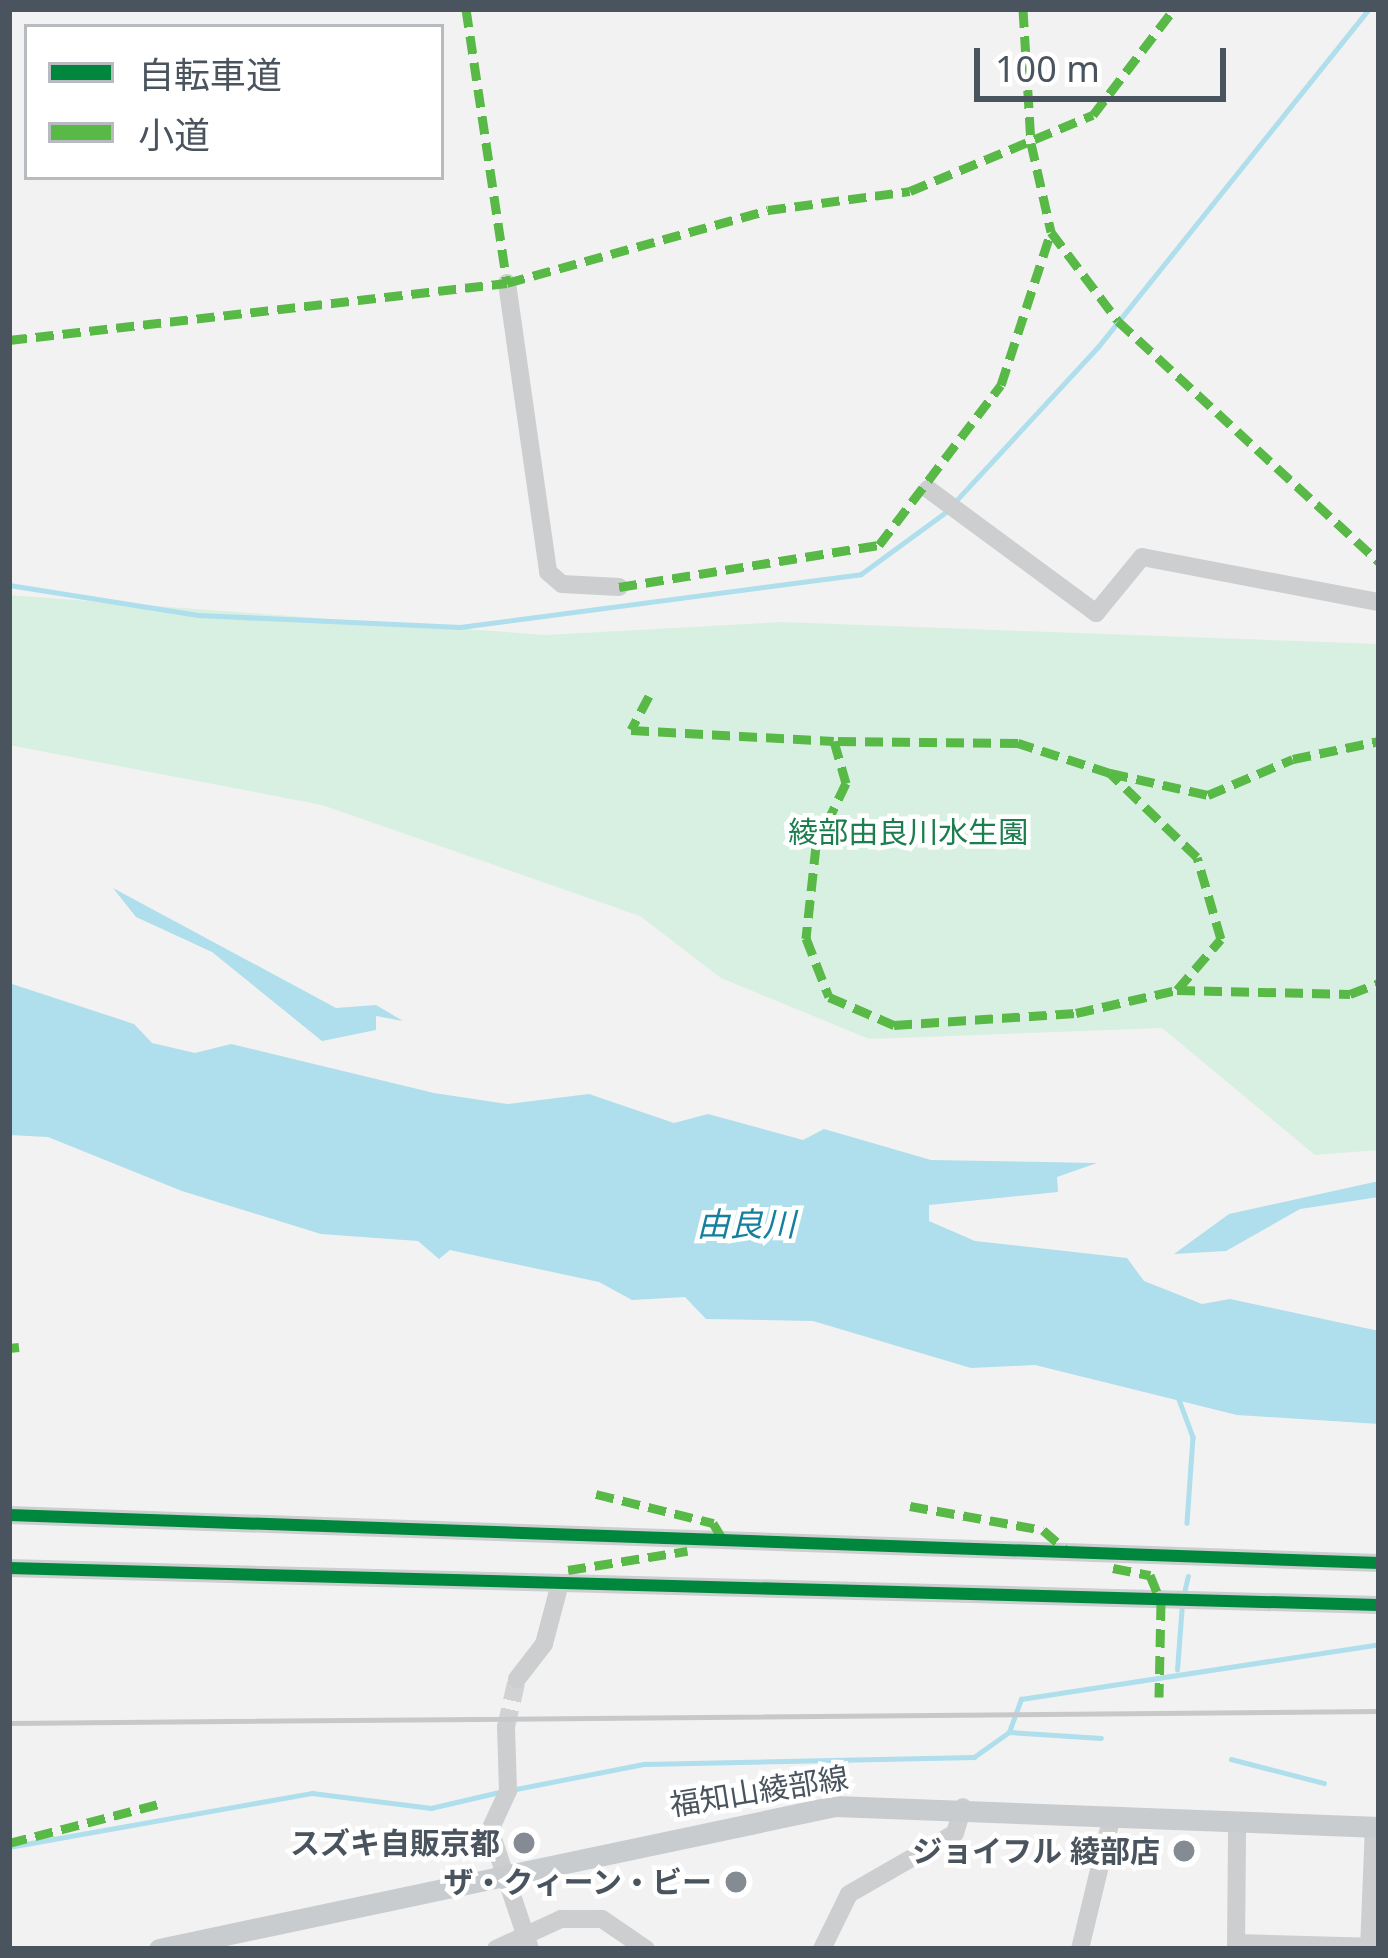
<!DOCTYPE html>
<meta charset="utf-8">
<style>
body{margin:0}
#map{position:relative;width:1388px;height:1958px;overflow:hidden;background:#f2f2f2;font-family:"Noto Sans","Noto Sans JP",sans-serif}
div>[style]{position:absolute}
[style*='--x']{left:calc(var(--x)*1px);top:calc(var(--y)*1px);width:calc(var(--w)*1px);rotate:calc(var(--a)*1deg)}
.green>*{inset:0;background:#d8f0e2}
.water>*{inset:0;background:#afdeec}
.stream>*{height:4.5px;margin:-2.25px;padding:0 2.25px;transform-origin:2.25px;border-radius:2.25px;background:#afdeec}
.minor-tunnel>*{height:18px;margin-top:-9px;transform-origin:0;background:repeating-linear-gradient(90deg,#d0d2d4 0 18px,transparent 0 27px)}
.minor>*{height:18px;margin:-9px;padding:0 9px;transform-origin:9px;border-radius:9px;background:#ccced0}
.major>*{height:21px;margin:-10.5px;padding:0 10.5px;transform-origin:10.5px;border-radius:10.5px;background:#c8ccce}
.rail>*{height:4.5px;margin:-2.25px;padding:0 2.25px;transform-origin:2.25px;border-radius:2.25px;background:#c7c8ca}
.quiet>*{height:9px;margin-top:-4.5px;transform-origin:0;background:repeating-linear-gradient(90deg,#58b947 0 18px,transparent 0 27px)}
.cycleway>*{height:12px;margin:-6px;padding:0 6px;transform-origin:6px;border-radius:6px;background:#00873e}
.dots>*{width:33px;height:33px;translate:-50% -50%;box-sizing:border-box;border:6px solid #fff;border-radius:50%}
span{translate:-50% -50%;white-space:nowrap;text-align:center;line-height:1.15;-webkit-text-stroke:9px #fff;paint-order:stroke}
.park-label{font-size:30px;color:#1c7d4e}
.street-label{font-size:30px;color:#4a545e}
.poi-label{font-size:30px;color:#4a545e;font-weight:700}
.right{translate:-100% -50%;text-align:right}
.water-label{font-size:33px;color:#1380a0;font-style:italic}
.frame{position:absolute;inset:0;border:12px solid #4a545e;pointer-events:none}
.legend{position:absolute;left:24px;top:24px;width:420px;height:156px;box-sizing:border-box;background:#fff;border:3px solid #b7bbbf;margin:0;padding:15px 21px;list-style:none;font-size:36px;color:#4a545e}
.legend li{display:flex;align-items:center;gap:24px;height:60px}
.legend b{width:60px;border:3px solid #b7bbbf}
.scale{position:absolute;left:974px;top:48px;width:252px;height:54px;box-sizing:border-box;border:6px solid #4a545e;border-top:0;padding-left:15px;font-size:36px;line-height:42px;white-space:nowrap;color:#4a545e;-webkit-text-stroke:9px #fff;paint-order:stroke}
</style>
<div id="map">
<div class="green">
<i style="clip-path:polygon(9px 595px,546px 635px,781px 622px,1379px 644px,1379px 1150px,1315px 1155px,1162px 1028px,869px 1039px,721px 978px,640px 916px,322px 805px,9px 745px)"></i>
</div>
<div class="water">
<i style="clip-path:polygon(113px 888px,336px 1008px,376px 1005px,403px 1021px,376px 1016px,376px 1030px,322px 1041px,212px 952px,136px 917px)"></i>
<i style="clip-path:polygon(9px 983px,134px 1024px,152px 1043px,195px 1053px,231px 1044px,434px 1093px,507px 1104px,589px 1094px,674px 1123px,708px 1114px,803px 1140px,824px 1129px,931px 1160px,1097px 1163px,1057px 1177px,1058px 1192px,929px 1205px,929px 1221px,975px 1241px,1127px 1258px,1144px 1281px,1202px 1304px,1230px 1299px,1379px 1331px,1379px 1424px,1237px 1415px,1035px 1365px,971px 1368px,813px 1321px,706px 1319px,685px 1297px,632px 1300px,599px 1282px,450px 1250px,439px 1259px,418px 1241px,321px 1234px,182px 1191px,48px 1137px,9px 1135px)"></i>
<i style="clip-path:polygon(1379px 1181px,1379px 1197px,1300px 1209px,1226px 1251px,1174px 1254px,1229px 1214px)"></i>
</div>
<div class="stream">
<i style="--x:953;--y:504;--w:214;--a:-47.3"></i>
<i style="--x:1098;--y:347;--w:433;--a:-51.3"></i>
<i style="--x:9;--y:585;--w:191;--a:9"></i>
<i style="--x:198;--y:615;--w:262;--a:2.6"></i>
<i style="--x:460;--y:627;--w:404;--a:-7.5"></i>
<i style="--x:861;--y:574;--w:105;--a:-36.1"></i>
<i style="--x:1177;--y:1394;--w:46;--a:69.6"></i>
<i style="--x:1193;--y:1437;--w:86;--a:94"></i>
<i style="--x:1184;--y:1593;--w:17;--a:-77"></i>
<i style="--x:1177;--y:1670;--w:66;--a:-85.7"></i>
<i style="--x:1009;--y:1732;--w:92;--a:3.7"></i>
<i style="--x:1231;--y:1759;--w:96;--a:14.5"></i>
<i style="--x:511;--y:1790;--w:136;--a:-11.1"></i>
<i style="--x:644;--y:1764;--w:330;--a:-1.2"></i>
<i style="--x:974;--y:1757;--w:43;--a:-35.5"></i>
<i style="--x:1009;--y:1732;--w:35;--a:-70"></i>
<i style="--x:1021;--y:1699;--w:362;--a:-8.7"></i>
<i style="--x:9;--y:1847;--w:308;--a:-10.1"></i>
<i style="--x:312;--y:1793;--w:120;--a:7.2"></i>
<i style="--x:431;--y:1808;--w:71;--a:-13.1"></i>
</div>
<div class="minor-tunnel">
<i style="--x:506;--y:1727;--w:49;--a:-77.1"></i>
</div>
<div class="minor">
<i style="--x:507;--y:283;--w:292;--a:81.9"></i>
<i style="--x:548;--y:572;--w:18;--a:41"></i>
<i style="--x:562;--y:584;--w:57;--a:3"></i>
<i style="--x:928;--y:489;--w:209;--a:36.4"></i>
<i style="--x:1096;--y:613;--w:72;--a:-50.6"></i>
<i style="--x:1142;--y:557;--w:241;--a:10.8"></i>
<i style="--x:9;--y:1515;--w:1371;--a:2.01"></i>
<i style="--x:9;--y:1568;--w:1370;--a:1.55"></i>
<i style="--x:517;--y:1679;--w:44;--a:-52.4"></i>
<i style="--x:544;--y:1644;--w:55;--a:-75.2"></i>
<i style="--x:506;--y:1727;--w:64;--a:88.2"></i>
<i style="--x:508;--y:1791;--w:43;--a:114.8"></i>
<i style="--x:490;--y:1830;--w:126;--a:71.4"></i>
<i style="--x:1236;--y:1943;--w:143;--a:1.6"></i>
<i style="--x:496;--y:1949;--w:72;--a:-24.8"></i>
<i style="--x:561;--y:1919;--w:41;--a:0"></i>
<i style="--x:602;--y:1919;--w:53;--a:34.3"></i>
<i style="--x:822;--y:1949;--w:61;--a:-63.9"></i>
<i style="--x:849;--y:1894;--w:122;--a:-29.9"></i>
<i style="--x:955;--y:1833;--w:27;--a:-73"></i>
<i style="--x:1080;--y:1949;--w:137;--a:-76.5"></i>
<i style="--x:1236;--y:1949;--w:126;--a:-89.5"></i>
<i style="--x:1369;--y:1949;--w:122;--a:-87.7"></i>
</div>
<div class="major">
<i style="--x:159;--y:1949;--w:691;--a:-11.94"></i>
<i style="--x:835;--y:1806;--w:544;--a:2.21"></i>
</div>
<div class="rail">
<i style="--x:9;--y:1723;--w:1370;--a:-0.5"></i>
</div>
<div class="quiet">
<i style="--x:466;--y:9;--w:277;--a:81.5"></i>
<i style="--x:1023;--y:9;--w:134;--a:86.6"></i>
<i style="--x:1031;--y:143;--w:91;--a:77.3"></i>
<i style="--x:1051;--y:232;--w:111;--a:53"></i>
<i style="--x:1118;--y:321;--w:355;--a:42.7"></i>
<i style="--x:9;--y:340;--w:501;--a:-6.53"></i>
<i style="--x:507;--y:283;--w:271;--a:-15.6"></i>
<i style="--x:768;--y:210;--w:143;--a:-7.6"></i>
<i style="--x:910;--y:191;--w:198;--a:-22.6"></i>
<i style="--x:1093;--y:115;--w:133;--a:-52.6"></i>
<i style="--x:619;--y:587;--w:263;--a:-9.2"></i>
<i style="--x:879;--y:545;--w:201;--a:-52.7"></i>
<i style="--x:1001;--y:385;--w:161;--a:-71.9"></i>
<i style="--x:649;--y:696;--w:38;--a:118"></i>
<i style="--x:631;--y:730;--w:203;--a:3.1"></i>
<i style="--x:834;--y:741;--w:44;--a:74.1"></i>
<i style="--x:846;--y:783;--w:70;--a:115.5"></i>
<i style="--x:816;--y:846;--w:93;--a:96.2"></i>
<i style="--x:806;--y:938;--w:63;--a:68.7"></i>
<i style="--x:829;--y:997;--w:71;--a:23.3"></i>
<i style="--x:894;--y:1025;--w:182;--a:-3.8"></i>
<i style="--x:1076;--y:1013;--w:104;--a:-12.8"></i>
<i style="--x:1177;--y:990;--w:67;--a:-49.2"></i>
<i style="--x:1221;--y:939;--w:85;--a:-106.3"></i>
<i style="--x:1197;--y:857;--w:121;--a:-136"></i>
<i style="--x:1110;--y:773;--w:97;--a:-161.9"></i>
<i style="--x:1018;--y:743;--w:184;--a:-179.4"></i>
<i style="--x:1110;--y:773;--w:100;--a:12.7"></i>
<i style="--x:1208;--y:795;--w:92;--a:-23"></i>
<i style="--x:1293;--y:759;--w:88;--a:-11.8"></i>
<i style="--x:1177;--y:990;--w:173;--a:1.3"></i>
<i style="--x:1350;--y:994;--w:31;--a:-21"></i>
<i style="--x:9;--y:1348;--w:10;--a:-6"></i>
<i style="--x:596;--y:1494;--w:121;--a:13.9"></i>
<i style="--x:713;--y:1523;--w:17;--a:59"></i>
<i style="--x:910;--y:1506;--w:135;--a:10.2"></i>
<i style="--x:1043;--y:1530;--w:30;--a:41"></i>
<i style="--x:1113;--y:1568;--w:38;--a:11"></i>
<i style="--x:1150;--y:1575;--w:29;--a:68"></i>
<i style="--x:1161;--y:1602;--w:95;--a:91.2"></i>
<i style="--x:568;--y:1570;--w:121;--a:-9.1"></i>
<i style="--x:9;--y:1843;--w:159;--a:-14.6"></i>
</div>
<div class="cycleway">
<i style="--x:9;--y:1515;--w:1371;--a:2.01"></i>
<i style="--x:9;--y:1568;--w:1370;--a:1.55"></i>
</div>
<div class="dots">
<i style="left:524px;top:1843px;background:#858b92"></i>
<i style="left:1184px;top:1851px;background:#858b92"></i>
<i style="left:736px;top:1882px;background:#858b92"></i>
</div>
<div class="park-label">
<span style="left:908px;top:832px">綾部由良川水生園</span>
</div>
<div class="street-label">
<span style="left:759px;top:1791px;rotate:-9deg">福知山綾部線</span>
</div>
<div class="poi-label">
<span class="right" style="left:500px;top:1843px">スズキ自販京都</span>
<span class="right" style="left:1160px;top:1851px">ジョイフル 綾部店</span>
<span class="right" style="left:712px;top:1882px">ザ・クィーン・ビー</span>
</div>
<div class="water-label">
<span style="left:746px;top:1224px">由良川</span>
</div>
<div class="frame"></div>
<ul class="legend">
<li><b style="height:15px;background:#00873e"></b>自転車道</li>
<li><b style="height:15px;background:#58b947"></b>小道</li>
</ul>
<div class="scale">100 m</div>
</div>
